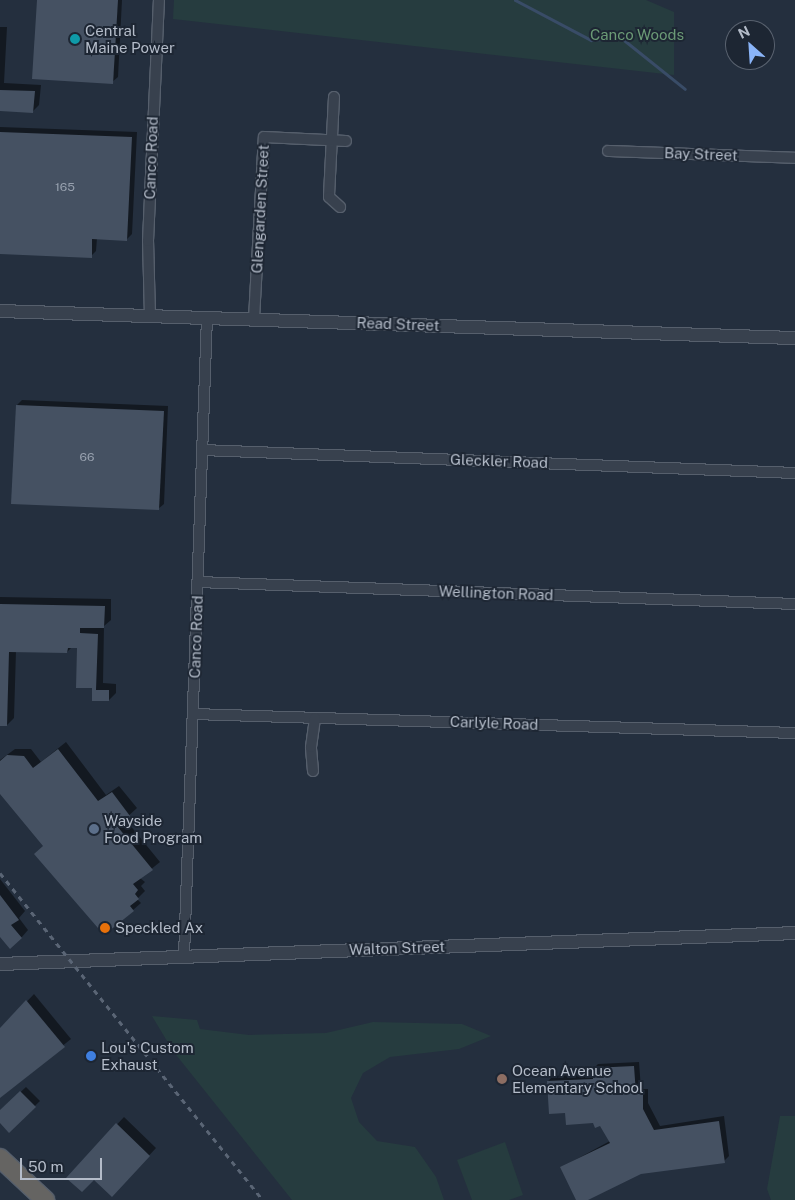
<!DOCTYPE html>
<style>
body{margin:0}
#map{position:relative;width:795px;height:1200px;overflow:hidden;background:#242f3e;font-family:"Public Sans",sans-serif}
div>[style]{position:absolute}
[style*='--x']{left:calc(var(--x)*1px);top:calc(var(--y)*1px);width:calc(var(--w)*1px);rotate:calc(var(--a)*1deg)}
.green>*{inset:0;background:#263c3f}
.shadow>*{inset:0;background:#0007}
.stream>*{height:3px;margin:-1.5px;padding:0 1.5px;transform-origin:1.5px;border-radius:1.5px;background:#394c67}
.building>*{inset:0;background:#455162}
.roads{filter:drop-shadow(1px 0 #565f6c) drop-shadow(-1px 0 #565f6c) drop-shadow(0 1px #565f6c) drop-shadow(0 -1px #565f6c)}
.minor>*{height:10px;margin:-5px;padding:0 5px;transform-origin:5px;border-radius:5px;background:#38414e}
.tertiary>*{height:12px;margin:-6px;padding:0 6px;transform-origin:6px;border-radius:6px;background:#38414e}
.trunk>*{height:18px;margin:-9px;padding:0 9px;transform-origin:9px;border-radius:9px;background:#656462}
.rail>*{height:3px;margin-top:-1.5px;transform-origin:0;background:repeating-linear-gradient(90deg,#5a6575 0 5px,transparent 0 10px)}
.dots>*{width:14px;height:14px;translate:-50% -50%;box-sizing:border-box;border:2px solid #1d2633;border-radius:50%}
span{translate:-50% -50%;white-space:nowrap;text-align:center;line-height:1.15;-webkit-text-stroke:4px #1d2633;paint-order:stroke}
.number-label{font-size:12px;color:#98a1af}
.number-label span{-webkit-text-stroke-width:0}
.poi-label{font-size:15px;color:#b4bcc9}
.left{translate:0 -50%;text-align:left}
.park-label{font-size:15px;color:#6b9a76}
.street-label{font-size:15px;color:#b4bcc9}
.north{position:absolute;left:725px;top:20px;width:50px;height:50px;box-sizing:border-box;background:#1d2633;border:1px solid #59626f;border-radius:50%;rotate:334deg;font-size:14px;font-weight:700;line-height:20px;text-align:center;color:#b4bcc9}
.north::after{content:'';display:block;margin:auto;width:18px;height:22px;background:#8ab4f8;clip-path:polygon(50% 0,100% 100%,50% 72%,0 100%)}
.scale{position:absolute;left:20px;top:1158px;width:82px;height:22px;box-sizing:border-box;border:2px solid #b4bcc9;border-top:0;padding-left:6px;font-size:15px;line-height:18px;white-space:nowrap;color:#b4bcc9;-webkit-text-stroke:4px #1d2633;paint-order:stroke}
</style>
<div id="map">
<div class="green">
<i style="clip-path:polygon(174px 0,646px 0,674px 12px,674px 75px,173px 19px)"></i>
<i style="clip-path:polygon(152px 1016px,197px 1020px,200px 1029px,249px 1035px,326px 1033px,373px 1022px,462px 1024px,491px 1036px,459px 1049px,390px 1057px,363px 1073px,351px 1098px,359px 1122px,377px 1141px,415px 1147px,436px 1177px,444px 1200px,292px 1200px,173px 1051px)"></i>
<i style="clip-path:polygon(780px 1116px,795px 1116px,795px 1200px,771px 1200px,767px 1189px)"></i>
<i style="clip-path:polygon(505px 1142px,523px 1195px,509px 1200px,472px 1200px,457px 1160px)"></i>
</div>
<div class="shadow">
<i style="clip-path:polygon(38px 0,122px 0,118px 77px,112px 82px)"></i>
<i style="clip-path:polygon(0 27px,7px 27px,4px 83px,41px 85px,39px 105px,32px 112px,0 110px)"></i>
<i style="clip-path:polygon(0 127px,137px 132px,132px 234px,127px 239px,97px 238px,96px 251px,91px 256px,0 253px)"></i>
<i style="clip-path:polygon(22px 400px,168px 406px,164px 504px,158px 509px,17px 405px)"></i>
<i style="clip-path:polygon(0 597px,111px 599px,111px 620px,104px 626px,103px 683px,116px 684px,116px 693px,109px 700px,93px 700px,93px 687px,78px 647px,72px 647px,67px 652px,16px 651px,14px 718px,7px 725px,0 725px)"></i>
<i style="clip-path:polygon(66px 742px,106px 795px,119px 786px,137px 808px,125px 819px,160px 862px,140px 878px,145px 882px,141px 886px,145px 891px,137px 899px,141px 903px,133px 910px,44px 846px,0 792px,0 760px,15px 749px,31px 749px,41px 762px)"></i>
<i style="clip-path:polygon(0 879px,25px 911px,19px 918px,28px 930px,21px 938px,0 935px)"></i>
<i style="clip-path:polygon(34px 994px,71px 1039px,0 1096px,0 1030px)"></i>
<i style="clip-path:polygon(639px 1062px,641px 1089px,648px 1089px,648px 1103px,660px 1126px,724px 1116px,729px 1156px,724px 1161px,641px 1173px,585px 1200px,578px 1200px,562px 1167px,610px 1141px,601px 1124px,566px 1112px,548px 1081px,553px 1076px,594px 1074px,593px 1069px,598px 1064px)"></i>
<i style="clip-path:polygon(26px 1087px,40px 1101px,9px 1131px,0 1121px,0 1111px)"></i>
<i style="clip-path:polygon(124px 1117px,156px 1148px,119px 1188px,94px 1178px,67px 1178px)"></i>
</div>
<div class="stream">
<i style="--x:515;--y:0;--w:86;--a:27.8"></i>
<i style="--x:591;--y:40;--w:29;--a:-6"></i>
<i style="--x:620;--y:37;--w:83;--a:38.7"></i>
</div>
<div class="building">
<i style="clip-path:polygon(37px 0,118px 0,113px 84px,32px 79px)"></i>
<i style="clip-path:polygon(0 90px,35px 91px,33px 113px,0 111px)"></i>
<i style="clip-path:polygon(0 132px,132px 137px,127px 241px,92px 239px,92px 258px,0 254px)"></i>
<i style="clip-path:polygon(16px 405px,164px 411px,159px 510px,11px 504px)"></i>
<i style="clip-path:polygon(0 604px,105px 606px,104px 628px,80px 628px,80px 633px,98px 634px,96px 690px,109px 690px,109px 701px,92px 701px,92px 688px,76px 688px,77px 648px,68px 648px,67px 653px,9px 652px,7px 726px,0 726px)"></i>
<i style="clip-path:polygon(58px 749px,98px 801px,112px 792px,130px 816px,117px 826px,153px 870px,133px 884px,138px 890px,135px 894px,139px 899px,130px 906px,134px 911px,104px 935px,34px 854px,43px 846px,0 794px,0 761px,7px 755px,24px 756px,33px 768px)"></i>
<i style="clip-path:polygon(0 895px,19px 920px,11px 925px,22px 938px,10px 949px,0 937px)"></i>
<i style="clip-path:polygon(26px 1000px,65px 1047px,0 1098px,0 1028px)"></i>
<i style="clip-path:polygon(634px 1066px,636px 1094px,643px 1094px,643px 1109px,654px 1130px,719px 1121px,725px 1163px,641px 1174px,588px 1200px,576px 1200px,560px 1167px,610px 1143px,600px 1126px,595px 1128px,593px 1123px,566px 1125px,565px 1113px,549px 1114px,547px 1081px,593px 1079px,592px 1068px)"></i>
<i style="clip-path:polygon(20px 1091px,36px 1107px,9px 1133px,0 1123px,0 1110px)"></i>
<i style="clip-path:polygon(116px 1123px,150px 1156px,112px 1197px,94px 1180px,82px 1192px,66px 1178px)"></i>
</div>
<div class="roads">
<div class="minor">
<i style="--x:334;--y:97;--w:100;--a:92.9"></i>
<i style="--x:329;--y:197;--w:15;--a:42"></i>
<i style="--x:608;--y:151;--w:187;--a:2.1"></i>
<i style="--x:150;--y:316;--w:75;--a:-91.5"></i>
<i style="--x:148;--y:241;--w:241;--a:-87.4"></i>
<i style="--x:254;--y:319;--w:182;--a:-86.9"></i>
<i style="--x:264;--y:137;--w:82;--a:2.8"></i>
<i style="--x:202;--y:450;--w:593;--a:2.22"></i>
<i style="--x:198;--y:582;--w:597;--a:2.11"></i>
<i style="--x:193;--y:714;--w:602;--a:1.81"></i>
<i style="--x:313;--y:771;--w:24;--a:-95"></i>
<i style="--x:311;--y:747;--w:29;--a:-82"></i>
<i style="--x:184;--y:956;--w:638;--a:-87.94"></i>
</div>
<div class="tertiary">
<i style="--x:0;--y:311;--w:795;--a:1.95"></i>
<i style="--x:0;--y:964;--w:796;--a:-2.23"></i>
</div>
<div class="trunk">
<i style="--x:0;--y:1158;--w:62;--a:43"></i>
</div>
</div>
<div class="rail">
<i style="--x:0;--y:873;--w:420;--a:51.2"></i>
</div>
<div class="dots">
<i style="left:75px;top:39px;background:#0f9aa8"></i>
<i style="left:94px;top:829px;background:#5c6f8a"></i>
<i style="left:105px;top:928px;background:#e8710a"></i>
<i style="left:91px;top:1056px;background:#3f7fe0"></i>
<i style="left:502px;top:1079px;background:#8d6e63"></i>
</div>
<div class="number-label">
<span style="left:65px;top:188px">165</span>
<span style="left:87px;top:458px">66</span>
</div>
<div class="poi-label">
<span class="left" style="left:85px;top:39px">Central<br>Maine Power</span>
<span class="left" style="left:104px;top:829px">Wayside<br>Food Program</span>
<span class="left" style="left:115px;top:928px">Speckled Ax</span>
<span class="left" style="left:101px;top:1056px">Lou's Custom<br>Exhaust</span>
<span class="left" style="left:512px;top:1079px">Ocean Avenue<br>Elementary School</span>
</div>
<div class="park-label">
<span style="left:637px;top:35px">Canco Woods</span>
</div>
<div class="street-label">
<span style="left:701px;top:154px;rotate:2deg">Bay Street</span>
<span style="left:151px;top:158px;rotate:-88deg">Canco Road</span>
<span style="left:260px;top:209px;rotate:-87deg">Glengarden Street</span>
<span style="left:398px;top:324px;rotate:2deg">Read Street</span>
<span style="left:499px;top:461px;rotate:2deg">Gleckler Road</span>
<span style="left:496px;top:593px;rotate:2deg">Wellington Road</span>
<span style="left:196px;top:637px;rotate:-88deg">Canco Road</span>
<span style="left:494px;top:723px;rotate:2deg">Carlyle Road</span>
<span style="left:397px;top:948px;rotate:-2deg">Walton Street</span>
</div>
<div class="north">N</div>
<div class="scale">50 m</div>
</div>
